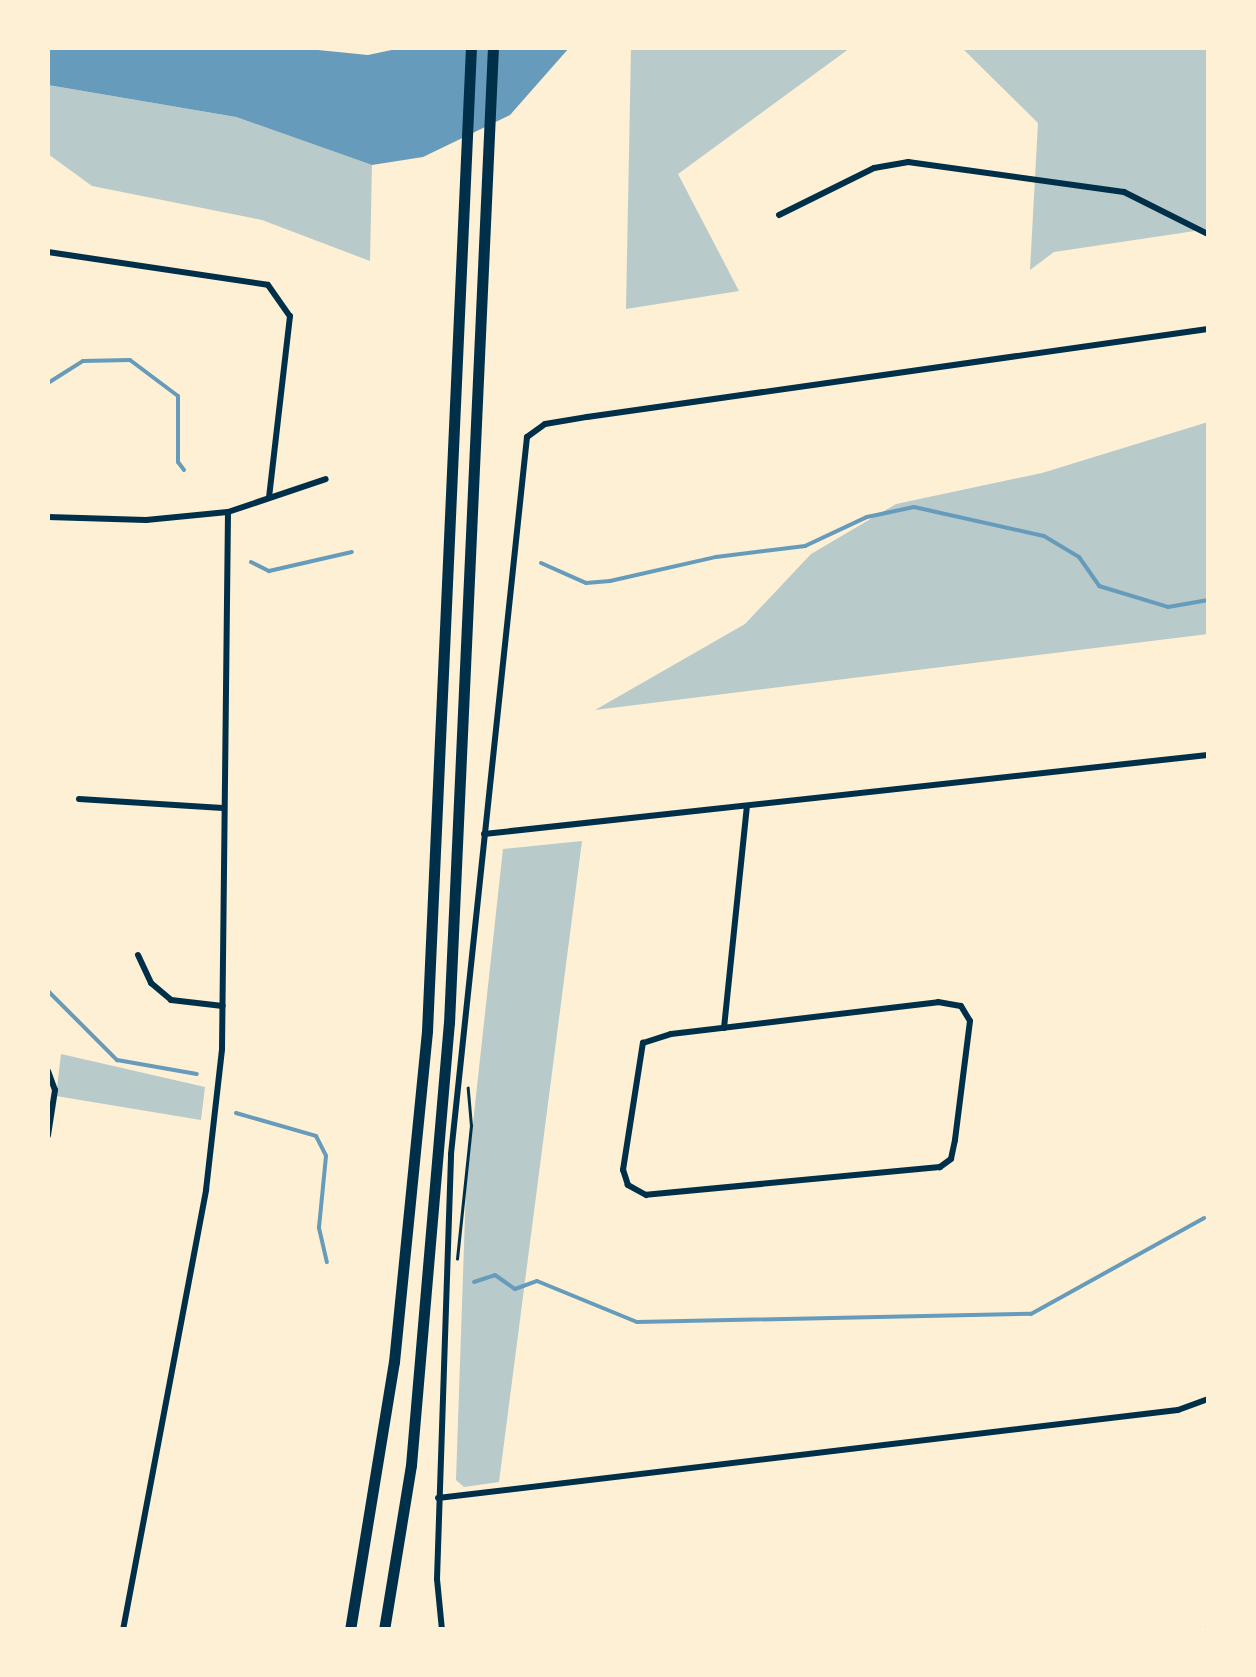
<!DOCTYPE html>
<style>
body{margin:0}
#map{position:relative;width:1256px;height:1677px;overflow:hidden;background:#fdf0d5;font-family:"Nunito Sans",sans-serif}
div>[style]{position:absolute}
[style*='--x']{left:calc(var(--x)*1px);top:calc(var(--y)*1px);width:calc(var(--w)*1px);rotate:calc(var(--a)*1deg)}
.green>*{inset:0;background:#b9caca}
.water>*{inset:0;background:#669bbc}
.stream>*{height:4px;margin:-2px;padding:0 2px;transform-origin:2px;border-radius:2px;background:#669bbc}
.path>*{height:2.5px;margin:-1.25px;padding:0 1.25px;transform-origin:1.25px;border-radius:1.25px;background:#003049}
.minor>*{height:6px;margin:-3px;padding:0 3px;transform-origin:3px;border-radius:3px;background:#003049}
.motorway>*{height:11px;margin:-5.5px;padding:0 5.5px;transform-origin:5.5px;border-radius:5.5px;background:#003049}
span{translate:-50% -50%;white-space:nowrap;text-align:center;line-height:1.15;-webkit-text-stroke:8px #fdf0d5;paint-order:stroke}
.frame{position:absolute;inset:0;border:50px solid #fdf0d5;pointer-events:none}
</style>
<div id="map">
<div class="green">
<i style="clip-path:polygon(631px 48px,850px 48px,678px 174px,739px 291px,626px 309px)"></i>
<i style="clip-path:polygon(962px 48px,1208px 48px,1208px 229px,1054px 252px,1030px 270px,1038px 123px)"></i>
<i style="clip-path:polygon(48px 85px,236px 117px,372px 165px,370px 261px,262px 220px,92px 186px,48px 154px)"></i>
<i style="clip-path:polygon(1208px 422px,1208px 634px,595px 710px,745px 624px,811px 554px,896px 504px,1042px 473px)"></i>
<i style="clip-path:polygon(582px 841px,499px 1482px,464px 1487px,456px 1480px,466px 1187px,503px 849px)"></i>
<i style="clip-path:polygon(61px 1054px,205px 1087px,201px 1120px,56px 1096px)"></i>
</div>
<div class="water">
<i style="clip-path:polygon(48px 48px,298px 48px,368px 55px,401px 48px,569px 48px,510px 115px,423px 157px,372px 165px,236px 117px,48px 85px)"></i>
</div>
<div class="stream">
<i style="--x:48;--y:383;--w:41;--a:-32.2"></i>
<i style="--x:83;--y:361;--w:47;--a:-1.2"></i>
<i style="--x:130;--y:360;--w:60;--a:36.9"></i>
<i style="--x:178;--y:396;--w:66;--a:90"></i>
<i style="--x:178;--y:462;--w:10;--a:53"></i>
<i style="--x:251;--y:562;--w:20;--a:27"></i>
<i style="--x:269;--y:571;--w:85;--a:-12.9"></i>
<i style="--x:541;--y:563;--w:49;--a:24"></i>
<i style="--x:586;--y:583;--w:24;--a:-5"></i>
<i style="--x:610;--y:581;--w:109;--a:-12.8"></i>
<i style="--x:716;--y:557;--w:90;--a:-7"></i>
<i style="--x:805;--y:546;--w:68;--a:-25.1"></i>
<i style="--x:867;--y:517;--w:48;--a:-12"></i>
<i style="--x:914;--y:507;--w:133;--a:12.6"></i>
<i style="--x:1044;--y:536;--w:41;--a:31"></i>
<i style="--x:1079;--y:557;--w:35;--a:55"></i>
<i style="--x:1099;--y:586;--w:72;--a:16.9"></i>
<i style="--x:1168;--y:607;--w:41;--a:-9.9"></i>
<i style="--x:48;--y:991;--w:98;--a:45"></i>
<i style="--x:117;--y:1060;--w:81;--a:9.9"></i>
<i style="--x:236;--y:1113;--w:83;--a:16"></i>
<i style="--x:316;--y:1136;--w:22;--a:63"></i>
<i style="--x:326;--y:1156;--w:72;--a:95.6"></i>
<i style="--x:319;--y:1228;--w:35;--a:77"></i>
<i style="--x:474;--y:1282;--w:22;--a:-18"></i>
<i style="--x:495;--y:1275;--w:24;--a:35"></i>
<i style="--x:515;--y:1289;--w:23;--a:-20"></i>
<i style="--x:537;--y:1281;--w:108;--a:22.3"></i>
<i style="--x:637;--y:1322;--w:394;--a:-1.2"></i>
<i style="--x:1031;--y:1314;--w:198;--a:-29"></i>
</div>
<div class="path">
<i style="--x:457;--y:1259;--w:134;--a:-84"></i>
<i style="--x:471;--y:1126;--w:38;--a:-95"></i>
</div>
<div class="minor">
<i style="--x:779;--y:215;--w:106;--a:-26.3"></i>
<i style="--x:874;--y:168;--w:35;--a:-10"></i>
<i style="--x:908;--y:162;--w:218;--a:7.9"></i>
<i style="--x:1124;--y:192;--w:94;--a:26.6"></i>
<i style="--x:48;--y:252;--w:222;--a:8.5"></i>
<i style="--x:268;--y:285;--w:38;--a:55"></i>
<i style="--x:290;--y:316;--w:182;--a:96.6"></i>
<i style="--x:48;--y:517;--w:98;--a:1.8"></i>
<i style="--x:146;--y:520;--w:82;--a:-5.6"></i>
<i style="--x:228;--y:512;--w:103;--a:-18.6"></i>
<i style="--x:79;--y:799;--w:144;--a:3.6"></i>
<i style="--x:484;--y:834;--w:728;--a:-6.23"></i>
<i style="--x:138;--y:955;--w:31;--a:65"></i>
<i style="--x:151;--y:983;--w:26;--a:40"></i>
<i style="--x:171;--y:1000;--w:52;--a:6.6"></i>
<i style="--x:938;--y:1002;--w:23;--a:10"></i>
<i style="--x:961;--y:1006;--w:17;--a:59"></i>
<i style="--x:970;--y:1021;--w:120;--a:97.2"></i>
<i style="--x:955;--y:1140;--w:19;--a:102"></i>
<i style="--x:951;--y:1159;--w:14;--a:144"></i>
<i style="--x:940;--y:1167;--w:295;--a:174.6"></i>
<i style="--x:646;--y:1195;--w:21;--a:-151"></i>
<i style="--x:628;--y:1185;--w:16;--a:-108"></i>
<i style="--x:623;--y:1170;--w:129;--a:-81.1"></i>
<i style="--x:643;--y:1043;--w:29;--a:-18"></i>
<i style="--x:671;--y:1034;--w:269;--a:-6.8"></i>
<i style="--x:724;--y:1028;--w:222;--a:-84.1"></i>
<i style="--x:48;--y:1071;--w:20;--a:70"></i>
<i style="--x:55;--y:1090;--w:46;--a:98.8"></i>
<i style="--x:438;--y:1498;--w:745;--a:-6.78"></i>
<i style="--x:1178;--y:1410;--w:32;--a:-20"></i>
<i style="--x:123;--y:1630;--w:448;--a:-79.3"></i>
<i style="--x:206;--y:1190;--w:142;--a:-83.5"></i>
<i style="--x:222;--y:1049;--w:537;--a:-89.36"></i>
<i style="--x:442;--y:1630;--w:51;--a:-95.6"></i>
<i style="--x:437;--y:1579;--w:425;--a:-88.1"></i>
<i style="--x:451;--y:1154;--w:721;--a:-83.95"></i>
<i style="--x:527;--y:437;--w:22;--a:-36"></i>
<i style="--x:545;--y:424;--w:43;--a:-9.5"></i>
<i style="--x:587;--y:417;--w:627;--a:-8.07"></i>
<i style="--x:1206;--y:1630;--w:2;--a:-27"></i>
</div>
<div class="motorway">
<i style="--x:350;--y:1630;--w:272;--a:-80.7"></i>
<i style="--x:394;--y:1362;--w:333;--a:-84.3"></i>
<i style="--x:427;--y:1031;--w:984;--a:-87.44"></i>
<i style="--x:384;--y:1630;--w:167;--a:-80.7"></i>
<i style="--x:411;--y:1465;--w:444;--a:-85.1"></i>
<i style="--x:449;--y:1023;--w:976;--a:-87.42"></i>
</div>
<div class="frame"></div>
</div>
